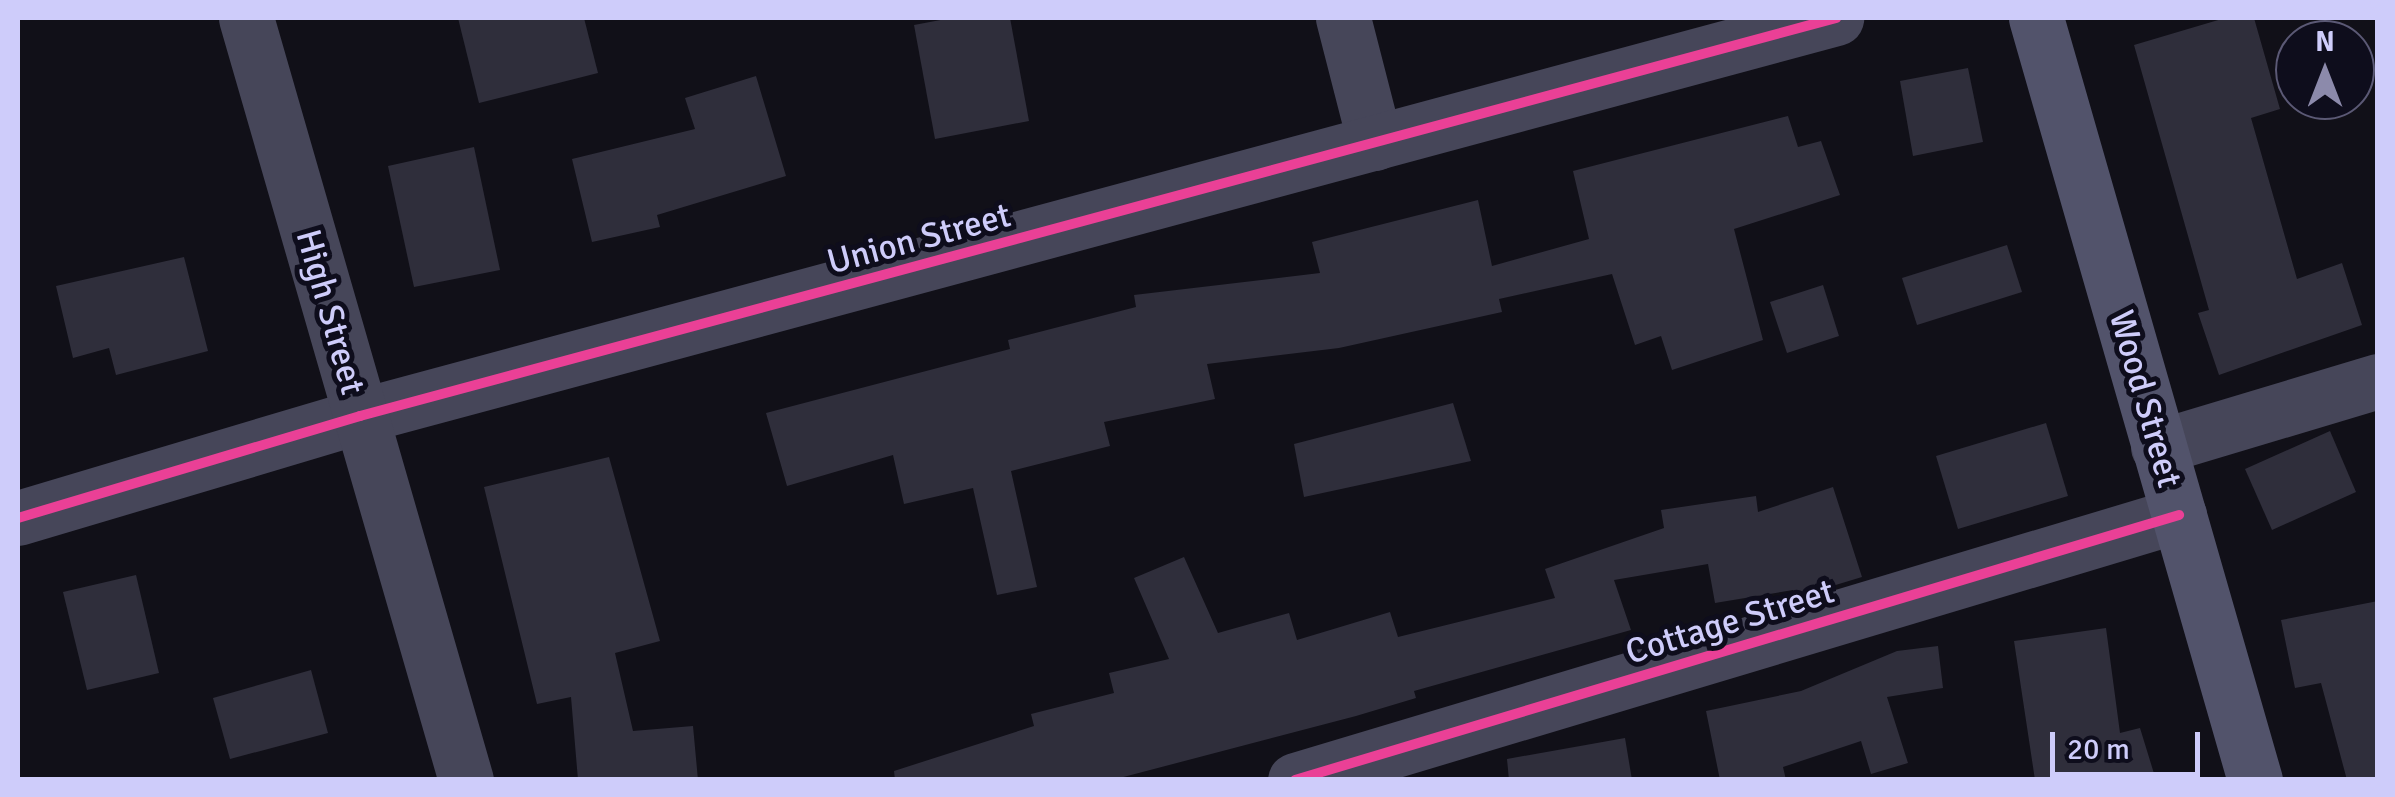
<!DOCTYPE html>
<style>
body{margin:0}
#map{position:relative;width:2395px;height:797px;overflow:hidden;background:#111018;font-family:Signika,sans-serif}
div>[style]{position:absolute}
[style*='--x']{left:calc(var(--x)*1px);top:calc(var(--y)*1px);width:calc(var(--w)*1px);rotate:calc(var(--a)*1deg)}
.building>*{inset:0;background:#2f2e3b}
.minor>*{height:55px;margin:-27.5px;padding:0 27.5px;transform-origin:27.5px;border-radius:27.5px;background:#464659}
.tertiary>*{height:55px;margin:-27.5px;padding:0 27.5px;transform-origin:27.5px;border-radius:27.5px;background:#464659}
.secondary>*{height:55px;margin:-27.5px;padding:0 27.5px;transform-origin:27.5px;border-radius:27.5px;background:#52536b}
.cycleway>*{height:10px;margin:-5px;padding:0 5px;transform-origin:5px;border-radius:5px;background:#ea4096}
span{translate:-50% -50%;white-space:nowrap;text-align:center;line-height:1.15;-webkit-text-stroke:10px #0e0d1c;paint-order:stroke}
.street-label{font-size:35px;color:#ceccfa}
.frame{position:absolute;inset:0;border:20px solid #ceccfa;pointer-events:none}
.north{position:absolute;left:2275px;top:20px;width:100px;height:100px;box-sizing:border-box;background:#0e0d1c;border:2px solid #5b5975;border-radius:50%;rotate:0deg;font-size:28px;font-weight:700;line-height:40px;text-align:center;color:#ceccfa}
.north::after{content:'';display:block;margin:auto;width:35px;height:45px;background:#8c8aab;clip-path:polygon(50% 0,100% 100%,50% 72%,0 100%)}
.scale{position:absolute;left:2050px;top:732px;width:150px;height:45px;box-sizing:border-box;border:5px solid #ceccfa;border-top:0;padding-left:12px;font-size:30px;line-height:35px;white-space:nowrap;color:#ceccfa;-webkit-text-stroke:8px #0e0d1c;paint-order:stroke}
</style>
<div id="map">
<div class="building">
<i style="clip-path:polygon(458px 18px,584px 18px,598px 73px,479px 103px)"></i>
<i style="clip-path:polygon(951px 18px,1010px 18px,1029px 121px,935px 139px,914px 25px)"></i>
<i style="clip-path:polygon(2225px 18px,2254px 18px,2280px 109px,2251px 118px,2297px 279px,2342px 263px,2362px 325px,2219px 375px,2198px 313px,2209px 310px,2134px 45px)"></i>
<i style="clip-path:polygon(1968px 68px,1983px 142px,1913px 156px,1900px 81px)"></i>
<i style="clip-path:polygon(756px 76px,786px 176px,657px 215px,660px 227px,592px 242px,572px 159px,695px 129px,685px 98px)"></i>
<i style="clip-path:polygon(1788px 116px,1798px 147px,1821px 141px,1840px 195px,1734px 229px,1763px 340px,1672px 370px,1661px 336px,1635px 345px,1612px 274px,1499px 299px,1502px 312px,1339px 348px,1207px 364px,1215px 399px,1104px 422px,1110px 446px,1011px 471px,1037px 587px,997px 595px,973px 488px,904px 504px,893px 455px,787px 486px,766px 413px,1010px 349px,1008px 340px,1136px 307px,1134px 295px,1320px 273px,1312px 242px,1478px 200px,1492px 266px,1589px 239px,1573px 171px)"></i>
<i style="clip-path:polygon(474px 147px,500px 270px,414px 287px,388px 166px)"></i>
<i style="clip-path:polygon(2007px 245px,2022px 292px,1917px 325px,1902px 278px)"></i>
<i style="clip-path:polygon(184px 257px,208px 351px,116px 375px,109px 348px,73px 358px,56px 286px)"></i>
<i style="clip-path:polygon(1823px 285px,1839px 336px,1787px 353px,1770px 302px)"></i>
<i style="clip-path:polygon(1453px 403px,1471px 461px,1304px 497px,1294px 444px)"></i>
<i style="clip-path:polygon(2046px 423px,2068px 496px,1958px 529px,1936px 456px)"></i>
<i style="clip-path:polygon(2330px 431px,2356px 492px,2272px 530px,2245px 469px)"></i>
<i style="clip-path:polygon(609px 457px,660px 641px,615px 653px,633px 731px,693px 726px,698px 780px,578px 780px,571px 697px,537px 704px,484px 487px)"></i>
<i style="clip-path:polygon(1833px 487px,1862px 577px,1796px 597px,1793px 590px,1715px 603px,1708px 564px,1614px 580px,1631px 630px,1414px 691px,1416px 698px,1356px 716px,1112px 780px,895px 780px,894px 771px,1034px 726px,1031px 714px,1114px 693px,1109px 673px,1169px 659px,1134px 578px,1184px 557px,1218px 633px,1289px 613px,1297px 640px,1390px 612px,1398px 637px,1555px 598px,1545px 569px,1664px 528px,1661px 510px,1756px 496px,1758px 512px)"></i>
<i style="clip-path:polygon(136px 575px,159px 673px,87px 690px,63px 592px)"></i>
<i style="clip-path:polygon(2378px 601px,2378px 780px,2347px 780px,2321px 683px,2295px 688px,2281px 620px)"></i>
<i style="clip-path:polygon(2106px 628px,2120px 733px,2140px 728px,2156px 780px,2035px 780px,2014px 641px)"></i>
<i style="clip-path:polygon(1938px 646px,1943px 688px,1887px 697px,1908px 763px,1871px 774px,1861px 741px,1783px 767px,1786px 780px,1720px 780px,1706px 711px,1801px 691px,1897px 651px)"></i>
<i style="clip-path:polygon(311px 670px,328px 733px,230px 759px,213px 698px)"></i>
<i style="clip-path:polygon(1625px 738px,1632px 780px,1509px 780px,1507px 759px)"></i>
</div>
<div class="minor">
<i style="--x:1343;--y:18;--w:129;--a:75.6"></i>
<i style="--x:2158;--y:447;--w:230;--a:-16.7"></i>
<i style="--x:18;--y:518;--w:357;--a:-16.6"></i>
<i style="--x:360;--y:416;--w:1529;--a:-15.09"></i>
<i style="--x:1295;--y:780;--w:923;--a:-16.69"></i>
</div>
<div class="tertiary">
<i style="--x:246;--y:18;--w:793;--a:73.9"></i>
</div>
<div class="secondary">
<i style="--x:2036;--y:18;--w:793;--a:73.97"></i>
</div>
<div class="cycleway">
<i style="--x:18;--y:518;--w:357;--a:-16.6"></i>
<i style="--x:360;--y:416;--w:1529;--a:-15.09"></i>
<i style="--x:1295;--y:780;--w:923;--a:-16.69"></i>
</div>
<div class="street-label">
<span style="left:919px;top:239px;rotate:-15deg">Union Street</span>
<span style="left:330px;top:312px;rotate:74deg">High Street</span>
<span style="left:2145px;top:399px;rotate:74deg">Wood Street</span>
<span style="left:1730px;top:622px;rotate:-17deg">Cottage Street</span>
</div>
<div class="frame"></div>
<div class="north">N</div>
<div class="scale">20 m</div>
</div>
